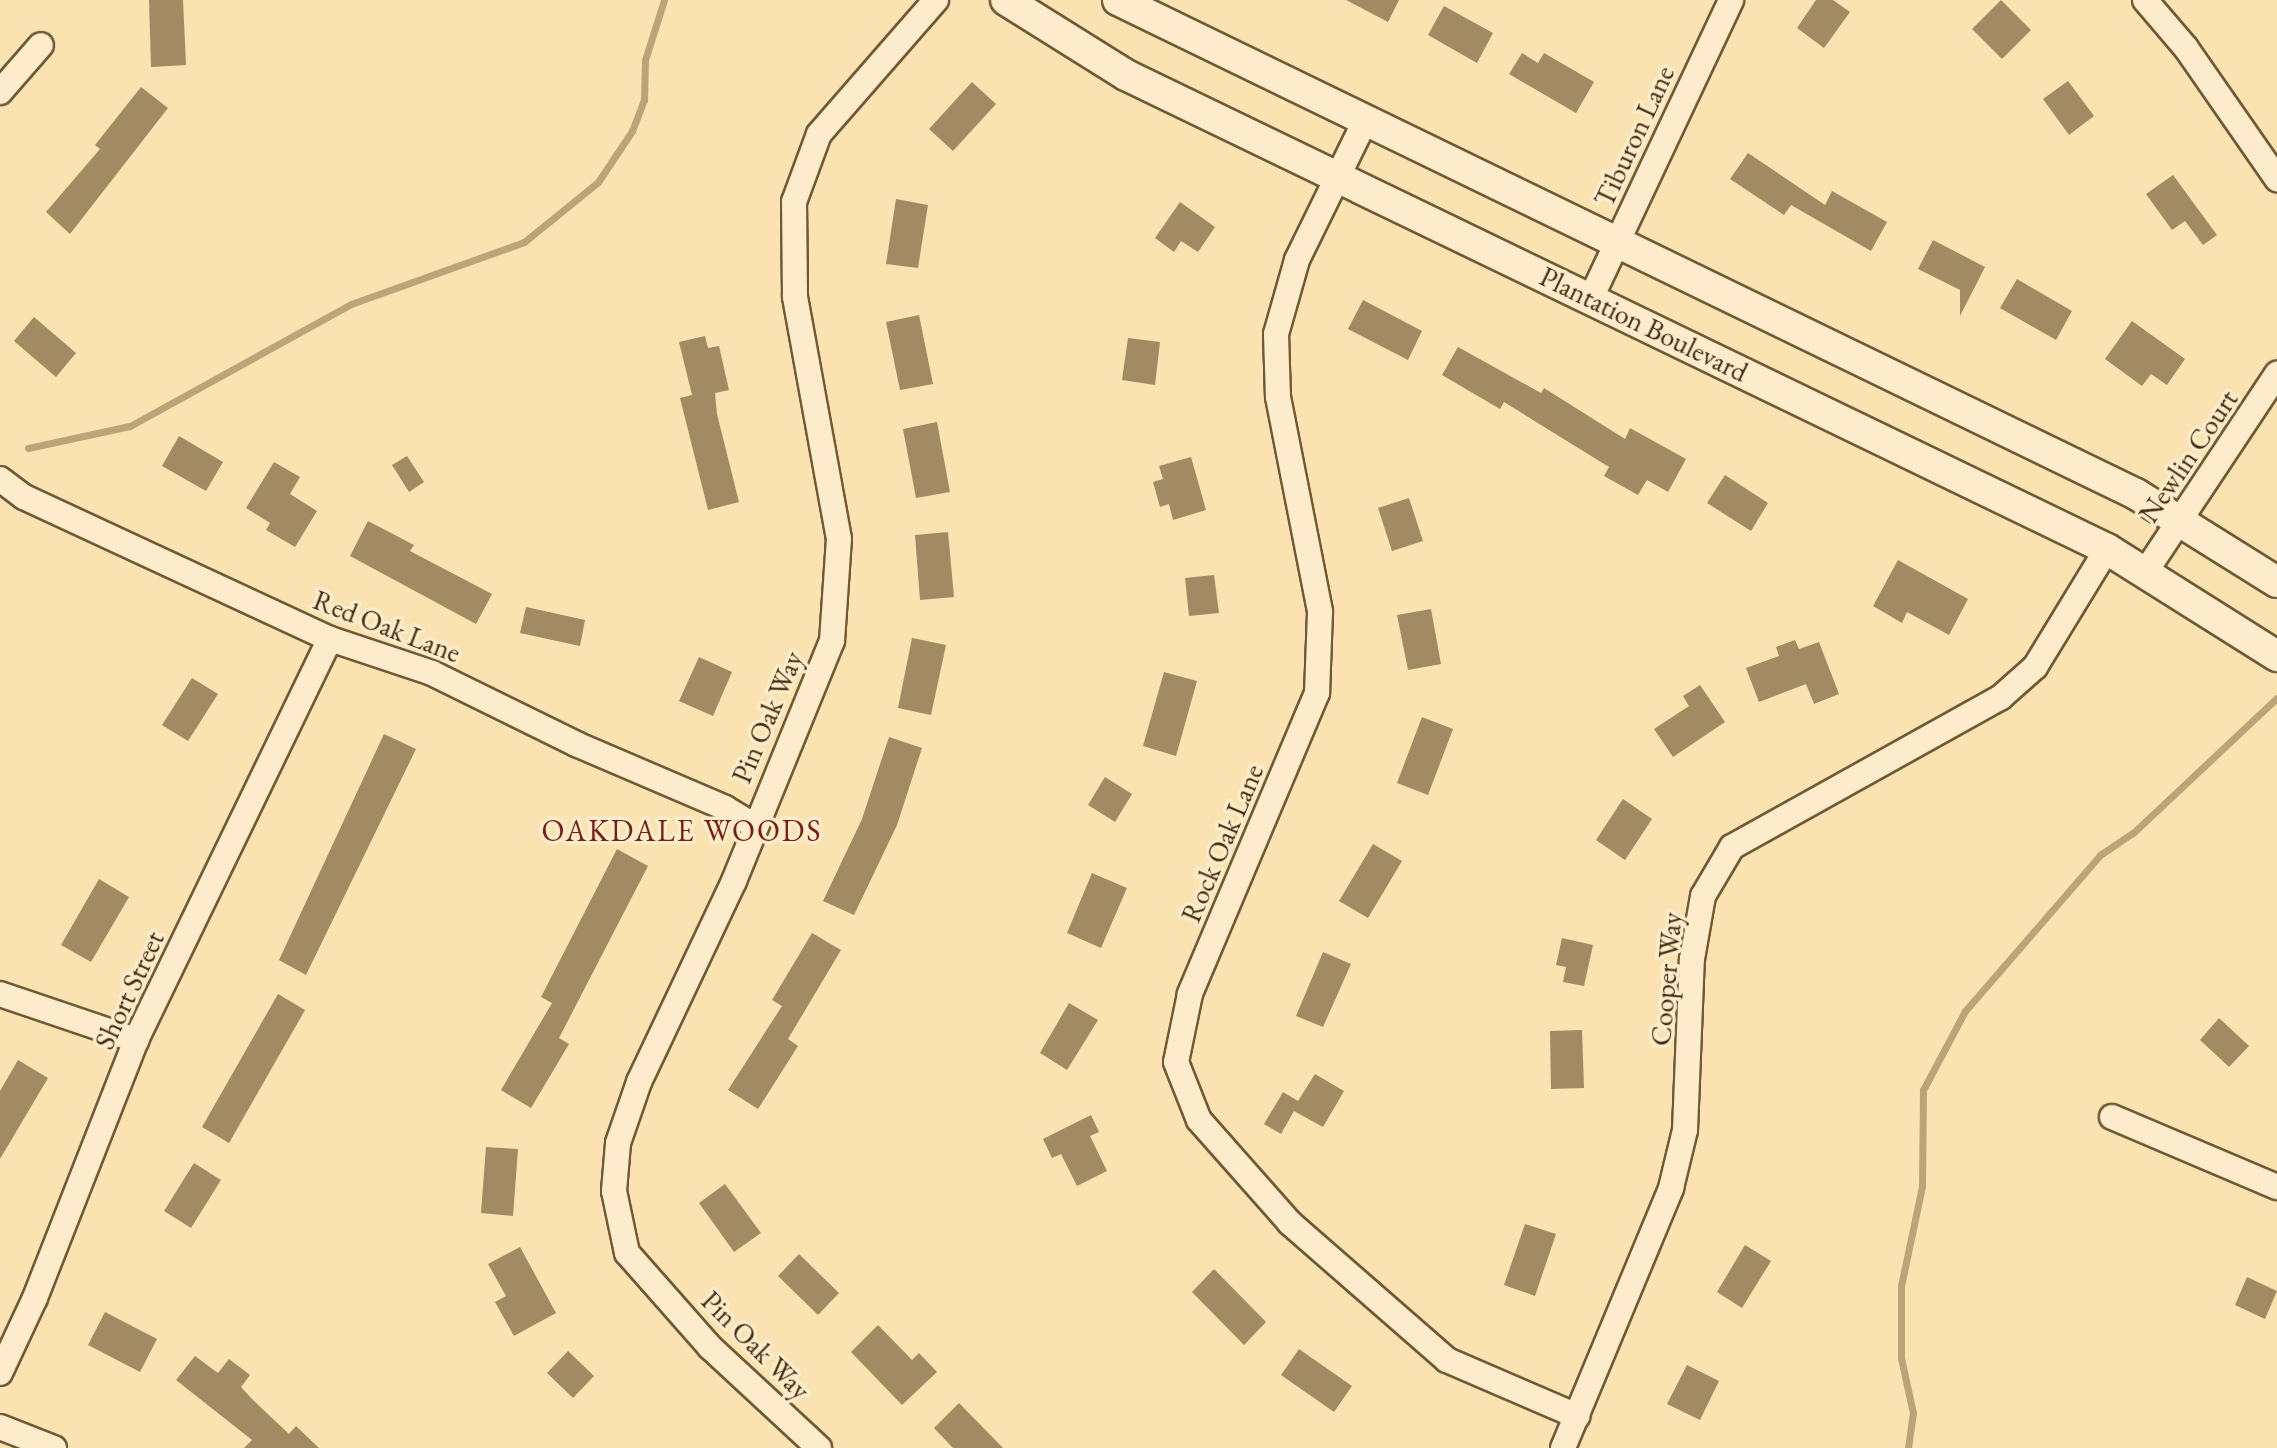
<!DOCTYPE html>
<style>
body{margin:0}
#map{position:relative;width:2277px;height:1448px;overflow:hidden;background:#fae2b1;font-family:"EB Garamond",serif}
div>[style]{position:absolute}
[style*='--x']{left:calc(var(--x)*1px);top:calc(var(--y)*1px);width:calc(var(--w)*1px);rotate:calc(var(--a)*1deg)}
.stream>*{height:7px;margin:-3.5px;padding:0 3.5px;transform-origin:3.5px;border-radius:3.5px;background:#bca479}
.building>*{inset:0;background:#a28a62}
.roads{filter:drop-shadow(2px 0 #715935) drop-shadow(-2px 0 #715935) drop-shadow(0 2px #715935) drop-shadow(0 -2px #715935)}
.minor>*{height:24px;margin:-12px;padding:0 12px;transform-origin:12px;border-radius:12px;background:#fceccc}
.tertiary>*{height:30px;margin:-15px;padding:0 15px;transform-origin:15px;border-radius:15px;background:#fceccc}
span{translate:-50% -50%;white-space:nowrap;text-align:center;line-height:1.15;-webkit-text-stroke:7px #fceccc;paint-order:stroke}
.street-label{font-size:28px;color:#432b0c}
.neighbourhood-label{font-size:30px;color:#7a1f14;letter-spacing:2px}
</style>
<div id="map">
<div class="stream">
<i style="--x:28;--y:448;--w:104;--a:-12.2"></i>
<i style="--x:130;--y:426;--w:252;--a:-28.9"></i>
<i style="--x:351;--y:304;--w:184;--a:-19.7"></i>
<i style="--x:524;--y:242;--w:95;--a:-39"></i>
<i style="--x:598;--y:182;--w:61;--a:-56.3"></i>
<i style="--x:632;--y:131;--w:33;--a:-69"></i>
<i style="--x:644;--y:100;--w:40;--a:-88.6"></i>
<i style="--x:645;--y:60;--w:63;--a:-72.4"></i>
<i style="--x:1908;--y:1448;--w:35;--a:-82"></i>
<i style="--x:1913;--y:1413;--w:56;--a:-102.3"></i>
<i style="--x:1901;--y:1358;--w:72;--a:-90"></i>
<i style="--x:1901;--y:1286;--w:102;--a:-78.1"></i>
<i style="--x:1922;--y:1186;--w:96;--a:-89.4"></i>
<i style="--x:1923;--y:1090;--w:89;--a:-62"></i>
<i style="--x:1965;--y:1011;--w:206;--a:-49.1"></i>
<i style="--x:2100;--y:855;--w:40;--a:-34"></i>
<i style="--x:2133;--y:833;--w:197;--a:-43.2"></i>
</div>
<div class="building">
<i style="clip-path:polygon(149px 0,183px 0,186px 65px,151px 67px)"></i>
<i style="clip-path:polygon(1346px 0,1399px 0,1388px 22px)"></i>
<i style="clip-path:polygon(1816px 0,1833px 0,1850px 12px,1824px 48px,1797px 28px)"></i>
<i style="clip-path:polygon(2001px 0,2031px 30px,2002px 59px,1972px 29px)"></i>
<i style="clip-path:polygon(1444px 6px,1493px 33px,1477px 63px,1428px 35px)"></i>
<i style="clip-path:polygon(1522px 53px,1538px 63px,1544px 53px,1594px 82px,1576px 113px,1509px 74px)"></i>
<i style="clip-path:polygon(2068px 81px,2094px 116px,2069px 135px,2043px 99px)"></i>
<i style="clip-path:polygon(972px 82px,996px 104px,953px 151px,929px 129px)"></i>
<i style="clip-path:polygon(141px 87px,168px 108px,70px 234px,46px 212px,100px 149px,95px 145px)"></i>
<i style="clip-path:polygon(1748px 153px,1825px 205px,1832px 191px,1887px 222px,1871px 251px,1791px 205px,1784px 215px,1730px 179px)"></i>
<i style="clip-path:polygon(2173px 175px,2217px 235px,2203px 245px,2185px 221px,2172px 230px,2146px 194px)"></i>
<i style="clip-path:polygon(896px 199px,928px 205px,918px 268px,886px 264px)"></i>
<i style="clip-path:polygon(1180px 202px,1215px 227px,1198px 252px,1181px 241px,1174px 252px,1155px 238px)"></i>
<i style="clip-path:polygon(1933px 240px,1985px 267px,1960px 316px,1960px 290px,1918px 269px)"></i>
<i style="clip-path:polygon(2017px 279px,2072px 311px,2056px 340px,2000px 308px)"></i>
<i style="clip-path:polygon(1363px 300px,1422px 331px,1408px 360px,1348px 329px)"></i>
<i style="clip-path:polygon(919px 315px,933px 384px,900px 390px,886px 322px)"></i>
<i style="clip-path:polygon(34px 317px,76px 353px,56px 377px,14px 341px)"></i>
<i style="clip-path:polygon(2132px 321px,2185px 359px,2167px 385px,2151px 374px,2142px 386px,2105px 359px)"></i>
<i style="clip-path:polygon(705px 336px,708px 348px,719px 346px,729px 390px,715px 393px,717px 414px,739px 502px,708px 510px,680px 398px,692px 395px,679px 342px)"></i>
<i style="clip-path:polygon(1128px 338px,1160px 342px,1155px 385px,1122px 380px)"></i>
<i style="clip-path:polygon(1458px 347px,1541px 393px,1544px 388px,1625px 439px,1630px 428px,1686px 459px,1668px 492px,1647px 480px,1638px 495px,1604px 476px,1609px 467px,1504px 402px,1500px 409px,1442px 375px)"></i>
<i style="clip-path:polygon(937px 422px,950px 492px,916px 498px,903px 429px)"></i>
<i style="clip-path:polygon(179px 436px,223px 462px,206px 491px,162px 466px)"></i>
<i style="clip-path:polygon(407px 456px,424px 482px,409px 492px,392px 465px)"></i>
<i style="clip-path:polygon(1191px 457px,1206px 510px,1173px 520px,1169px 504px,1160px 507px,1153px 482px,1163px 479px,1159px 466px)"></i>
<i style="clip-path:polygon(274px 462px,300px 477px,290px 494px,317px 511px,295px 547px,266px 530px,270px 523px,246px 508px)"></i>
<i style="clip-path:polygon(1725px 475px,1768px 503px,1751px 531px,1707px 503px)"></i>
<i style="clip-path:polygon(1409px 498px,1423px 541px,1392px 551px,1378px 508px)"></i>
<i style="clip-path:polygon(368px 521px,414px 545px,410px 551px,492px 594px,476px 624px,350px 556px)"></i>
<i style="clip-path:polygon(948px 532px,954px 597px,920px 600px,915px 535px)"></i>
<i style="clip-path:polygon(1898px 560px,1968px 599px,1949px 635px,1907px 612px,1902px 623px,1873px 606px)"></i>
<i style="clip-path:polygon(1214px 575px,1219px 613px,1189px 616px,1185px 578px)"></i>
<i style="clip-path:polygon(526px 607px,585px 620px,580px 646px,520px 633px)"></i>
<i style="clip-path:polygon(1431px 609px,1441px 664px,1408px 670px,1397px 615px)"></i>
<i style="clip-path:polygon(912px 638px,946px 645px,931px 715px,898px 708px)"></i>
<i style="clip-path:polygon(1795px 640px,1799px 649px,1819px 642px,1839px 694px,1814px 704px,1806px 684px,1759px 702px,1746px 668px,1779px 656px,1776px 647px)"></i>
<i style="clip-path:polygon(699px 657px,732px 672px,713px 716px,679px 701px)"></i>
<i style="clip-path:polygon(1164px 672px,1197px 681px,1176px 756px,1143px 746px)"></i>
<i style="clip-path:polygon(192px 678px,218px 694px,188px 741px,162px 725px)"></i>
<i style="clip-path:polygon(1700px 685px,1725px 722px,1673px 757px,1654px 729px,1689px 706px,1683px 696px)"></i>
<i style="clip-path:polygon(1422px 717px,1453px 729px,1428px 795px,1397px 783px)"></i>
<i style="clip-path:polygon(384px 734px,416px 749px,306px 975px,279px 960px)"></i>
<i style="clip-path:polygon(889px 737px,922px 748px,897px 825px,854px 915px,823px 901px,862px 819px)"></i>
<i style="clip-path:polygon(1105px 777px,1132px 794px,1115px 822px,1088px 805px)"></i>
<i style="clip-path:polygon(1623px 799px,1652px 819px,1625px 860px,1596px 840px)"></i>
<i style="clip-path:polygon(1373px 844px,1402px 861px,1368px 918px,1339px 901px)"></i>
<i style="clip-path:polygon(617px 849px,648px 866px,559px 1038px,569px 1044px,531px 1108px,501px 1090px,552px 1003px,541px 997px)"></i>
<i style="clip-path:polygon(1092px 873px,1127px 888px,1101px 948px,1067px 933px)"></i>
<i style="clip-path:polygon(99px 879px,129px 897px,91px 962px,61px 945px)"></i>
<i style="clip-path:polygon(812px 933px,841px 950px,788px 1039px,798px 1046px,758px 1109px,728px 1090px,782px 1006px,772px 1000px)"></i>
<i style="clip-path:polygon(1562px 938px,1593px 945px,1584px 986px,1563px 982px,1566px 967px,1556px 965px)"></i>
<i style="clip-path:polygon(1323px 952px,1351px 964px,1323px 1027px,1296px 1016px)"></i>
<i style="clip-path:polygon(278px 994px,305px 1010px,229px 1143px,202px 1127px)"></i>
<i style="clip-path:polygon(1069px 1003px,1098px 1020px,1067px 1070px,1040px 1053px)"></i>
<i style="clip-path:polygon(2219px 1018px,2249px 1046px,2229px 1067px,2200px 1040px)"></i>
<i style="clip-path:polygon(1582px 1030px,1584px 1088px,1551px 1089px,1550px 1031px)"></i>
<i style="clip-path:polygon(18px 1060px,48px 1078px,0 1159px,0 1091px)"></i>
<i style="clip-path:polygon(1315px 1074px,1344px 1091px,1323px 1127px,1294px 1111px,1281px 1134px,1264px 1124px,1283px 1092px,1298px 1101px)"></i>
<i style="clip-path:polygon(1091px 1115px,1099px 1132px,1090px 1136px,1107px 1171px,1077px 1186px,1061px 1154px,1052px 1158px,1043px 1139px)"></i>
<i style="clip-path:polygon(486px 1147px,518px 1149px,513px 1216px,481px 1213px)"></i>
<i style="clip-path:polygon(194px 1163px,221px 1180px,191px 1228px,164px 1211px)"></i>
<i style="clip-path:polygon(725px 1184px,761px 1233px,734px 1252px,699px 1203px)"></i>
<i style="clip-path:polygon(1525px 1224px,1556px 1234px,1535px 1296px,1504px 1285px)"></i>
<i style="clip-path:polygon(1745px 1245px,1771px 1261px,1742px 1308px,1717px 1292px)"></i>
<i style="clip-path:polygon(520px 1247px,556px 1313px,514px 1336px,495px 1302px,506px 1296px,488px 1264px)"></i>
<i style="clip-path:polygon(799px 1254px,839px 1293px,818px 1315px,778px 1276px)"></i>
<i style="clip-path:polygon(1214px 1269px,1266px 1322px,1244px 1345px,1192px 1292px)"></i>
<i style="clip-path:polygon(2247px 1277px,2277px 1291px,2265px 1319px,2235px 1305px)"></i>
<i style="clip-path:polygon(105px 1312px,157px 1339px,140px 1372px,88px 1345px)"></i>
<i style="clip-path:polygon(878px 1325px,912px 1360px,919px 1353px,937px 1372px,902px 1405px,851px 1352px)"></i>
<i style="clip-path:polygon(1299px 1349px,1352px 1386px,1334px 1412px,1281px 1375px)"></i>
<i style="clip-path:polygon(568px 1351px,594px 1376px,573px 1398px,547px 1373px)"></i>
<i style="clip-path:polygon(195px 1356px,218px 1373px,229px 1359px,250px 1375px,241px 1387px,253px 1400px,289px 1434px,296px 1426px,319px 1448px,244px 1448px,252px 1440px,176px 1380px)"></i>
<i style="clip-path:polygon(1687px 1365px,1719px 1381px,1700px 1420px,1667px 1404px)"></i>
<i style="clip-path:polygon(959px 1403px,1003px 1448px,953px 1448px,934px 1428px)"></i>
</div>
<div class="roads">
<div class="minor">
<i style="--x:2145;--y:0;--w:63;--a:49.5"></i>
<i style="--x:2186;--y:48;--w:160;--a:55.2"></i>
<i style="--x:0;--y:92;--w:62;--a:-48.9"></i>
<i style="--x:1365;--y:121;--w:155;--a:116.1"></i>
<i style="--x:1297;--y:260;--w:77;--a:105.8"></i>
<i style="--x:1276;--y:334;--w:63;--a:88.2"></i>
<i style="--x:1278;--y:397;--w:219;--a:78.9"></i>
<i style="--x:1320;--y:612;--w:81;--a:92.1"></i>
<i style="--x:1317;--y:693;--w:327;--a:112.9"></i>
<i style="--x:1190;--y:994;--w:69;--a:101.6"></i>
<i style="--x:1176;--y:1062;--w:62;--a:68.4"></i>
<i style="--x:1199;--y:1120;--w:137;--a:48.5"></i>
<i style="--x:1290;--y:1223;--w:208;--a:41.1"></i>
<i style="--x:1447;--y:1360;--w:142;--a:23.3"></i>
<i style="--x:1591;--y:298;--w:329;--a:-64.8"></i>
<i style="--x:0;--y:479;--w:30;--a:37"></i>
<i style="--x:24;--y:497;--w:337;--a:24.9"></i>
<i style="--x:330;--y:639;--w:108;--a:18.4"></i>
<i style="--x:432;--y:673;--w:161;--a:26.2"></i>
<i style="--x:576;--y:744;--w:162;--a:23.2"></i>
<i style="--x:725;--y:808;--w:33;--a:31"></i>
<i style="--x:2146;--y:571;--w:237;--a:-56.4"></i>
<i style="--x:0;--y:994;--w:144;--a:18.7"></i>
<i style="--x:2112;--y:1117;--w:179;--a:23"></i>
<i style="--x:0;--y:1373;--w:83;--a:-65"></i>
<i style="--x:35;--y:1298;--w:277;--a:-68.6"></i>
<i style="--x:136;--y:1040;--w:445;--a:-64.2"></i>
<i style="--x:0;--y:1427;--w:58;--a:21.3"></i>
<i style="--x:819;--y:1448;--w:149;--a:-137.2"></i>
<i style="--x:710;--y:1347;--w:125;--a:-131.4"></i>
<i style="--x:627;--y:1253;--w:63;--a:-101.8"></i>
<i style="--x:614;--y:1191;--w:48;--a:-85.2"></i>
<i style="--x:618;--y:1143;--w:65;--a:-71"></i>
<i style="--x:639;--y:1082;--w:222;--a:-64.7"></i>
<i style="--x:734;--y:881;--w:259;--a:-67.8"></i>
<i style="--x:832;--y:641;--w:102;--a:-86.1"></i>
<i style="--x:839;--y:539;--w:247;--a:-100.3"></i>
<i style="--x:795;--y:296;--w:94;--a:-90.6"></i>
<i style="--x:794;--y:202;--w:72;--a:-69.8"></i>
<i style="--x:819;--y:134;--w:178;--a:-48.9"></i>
<i style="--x:1563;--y:1448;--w:282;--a:-67.4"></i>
<i style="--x:1671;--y:1188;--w:60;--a:-76.4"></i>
<i style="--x:1685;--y:1130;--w:171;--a:-87.7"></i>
<i style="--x:1692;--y:959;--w:64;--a:-80.1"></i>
<i style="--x:1703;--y:896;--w:57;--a:-59.4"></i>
<i style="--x:1732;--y:847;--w:307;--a:-29.1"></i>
<i style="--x:2000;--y:698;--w:47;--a:-41.5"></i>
<i style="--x:2035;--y:667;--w:138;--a:-58.6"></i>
</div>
<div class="tertiary">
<i style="--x:1006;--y:0;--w:142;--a:32"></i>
<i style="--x:1126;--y:75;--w:1090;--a:25.79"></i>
<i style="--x:2107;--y:549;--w:201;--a:32.2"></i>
<i style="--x:1118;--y:0;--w:1132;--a:25.89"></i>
<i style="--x:2136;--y:494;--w:166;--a:32"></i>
</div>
</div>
<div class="street-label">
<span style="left:1634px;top:136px;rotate:-65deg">Tiburon Lane</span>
<span style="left:1644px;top:324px;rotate:26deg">Plantation Boulevard</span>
<span style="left:2188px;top:456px;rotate:-56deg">Newlin Court</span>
<span style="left:387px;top:626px;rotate:21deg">Red Oak Lane</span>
<span style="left:767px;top:717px;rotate:-67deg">Pin Oak Way</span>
<span style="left:1222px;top:843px;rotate:-67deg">Rock Oak Lane</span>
<span style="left:1666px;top:979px;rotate:-85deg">Cooper Way</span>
<span style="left:129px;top:990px;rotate:-65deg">Short Street</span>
<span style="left:756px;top:1345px;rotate:45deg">Pin Oak Way</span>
</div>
<div class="neighbourhood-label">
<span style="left:682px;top:831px">OAKDALE WOODS</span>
</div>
</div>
